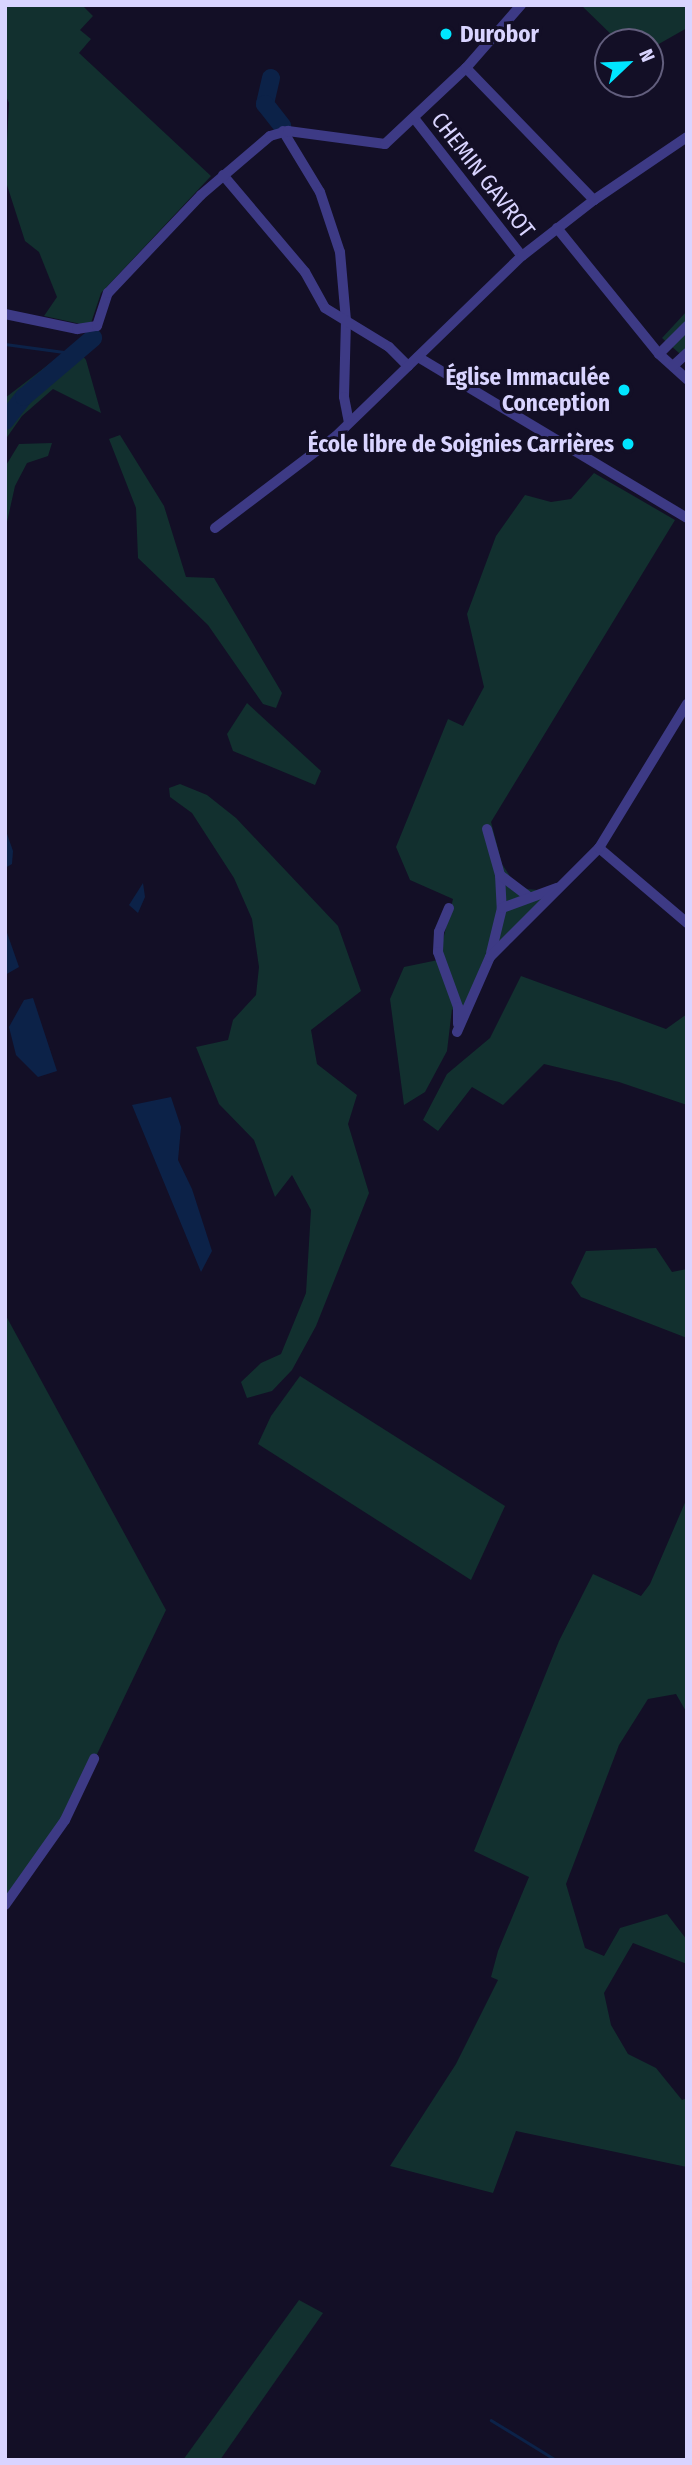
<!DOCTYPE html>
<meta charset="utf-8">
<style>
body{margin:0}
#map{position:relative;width:692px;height:2465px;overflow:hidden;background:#130f26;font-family:"Fira Sans Condensed",sans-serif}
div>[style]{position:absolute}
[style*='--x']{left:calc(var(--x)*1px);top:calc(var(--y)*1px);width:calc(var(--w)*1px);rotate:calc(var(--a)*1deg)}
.green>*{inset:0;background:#12302f}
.water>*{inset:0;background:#0c2248}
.stream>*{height:2.5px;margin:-1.25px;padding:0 1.25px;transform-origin:1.25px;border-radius:1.25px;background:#0c2248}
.river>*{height:18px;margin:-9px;padding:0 9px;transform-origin:9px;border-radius:9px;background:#0c2248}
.minor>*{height:10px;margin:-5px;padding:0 5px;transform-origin:5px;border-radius:5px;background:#3d3a85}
.dots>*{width:19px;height:19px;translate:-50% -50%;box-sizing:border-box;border:4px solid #130f26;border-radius:50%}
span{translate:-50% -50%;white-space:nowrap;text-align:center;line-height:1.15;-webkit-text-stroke:6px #130f26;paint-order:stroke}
.poi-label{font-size:23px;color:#d9d4ff;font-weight:700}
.left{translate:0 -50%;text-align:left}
.right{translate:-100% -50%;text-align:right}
.street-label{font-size:23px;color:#d9d4ff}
.frame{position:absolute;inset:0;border:7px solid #d9d4ff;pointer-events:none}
.north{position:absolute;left:594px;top:28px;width:70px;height:70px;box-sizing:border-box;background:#130f26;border:2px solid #625e7d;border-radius:50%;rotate:67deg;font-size:19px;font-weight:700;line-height:28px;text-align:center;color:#d9d4ff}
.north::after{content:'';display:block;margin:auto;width:24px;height:32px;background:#00e5ff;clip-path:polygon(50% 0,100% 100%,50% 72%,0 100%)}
</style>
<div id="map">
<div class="green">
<i style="clip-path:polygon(5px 5px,82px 5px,93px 16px,80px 30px,91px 39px,79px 53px,211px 176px,101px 293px,90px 326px,44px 316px,57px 297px,39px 252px,25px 241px,5px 179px,9px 103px,5px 94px)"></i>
<i style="clip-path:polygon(581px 5px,687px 5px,687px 28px,650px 49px,650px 42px,619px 42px)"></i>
<i style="clip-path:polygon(687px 311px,687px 360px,662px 338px)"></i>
<i style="clip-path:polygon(74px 345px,86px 360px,101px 413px,53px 389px,22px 416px,5px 440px,5px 398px)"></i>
<i style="clip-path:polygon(120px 435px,164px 506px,186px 577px,214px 578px,282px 693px,276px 708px,263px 704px,208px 625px,138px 558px,136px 508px,109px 439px)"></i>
<i style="clip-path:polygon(52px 443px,48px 456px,27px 463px,15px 486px,5px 531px,5px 467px,19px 444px)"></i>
<i style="clip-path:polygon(594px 473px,675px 520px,491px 822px,502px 864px,513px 881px,527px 889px,559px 892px,492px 962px,462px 1023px,452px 1009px,447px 1051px,425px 1092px,404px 1105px,390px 999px,404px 967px,438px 960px,453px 899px,410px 880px,396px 847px,448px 719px,463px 726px,484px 687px,467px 614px,496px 536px,525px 495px,551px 502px,571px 499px)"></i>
<i style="clip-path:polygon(247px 703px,321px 771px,315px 785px,233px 751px,227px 734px)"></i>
<i style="clip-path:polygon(180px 784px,207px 795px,236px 818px,338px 926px,361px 991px,311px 1030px,317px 1064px,357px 1095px,348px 1124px,369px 1193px,316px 1326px,292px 1370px,272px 1391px,247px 1398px,241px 1382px,261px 1363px,281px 1354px,306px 1293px,311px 1210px,292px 1175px,275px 1197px,254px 1140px,219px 1104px,196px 1047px,228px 1040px,233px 1020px,256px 995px,259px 967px,252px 919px,234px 878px,192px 813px,170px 797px,169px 788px)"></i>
<i style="clip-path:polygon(521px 976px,666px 1029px,687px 1014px,687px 1105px,619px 1082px,544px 1064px,503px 1105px,472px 1087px,438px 1131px,423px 1120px,447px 1074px,490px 1038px)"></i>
<i style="clip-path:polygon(656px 1248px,672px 1272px,687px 1269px,687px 1338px,581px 1297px,571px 1283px,586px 1251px)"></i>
<i style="clip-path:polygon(5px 1314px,166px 1610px,77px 1796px,5px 1905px)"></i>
<i style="clip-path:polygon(300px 1376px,505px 1506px,471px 1580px,258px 1444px,271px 1416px)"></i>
<i style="clip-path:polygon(687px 1498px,687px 1713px,676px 1694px,648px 1699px,619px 1745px,566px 1884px,585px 1948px,604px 1956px,620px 1928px,667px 1914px,687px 1940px,687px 1964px,633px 1943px,604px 1993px,611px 2025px,628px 2054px,656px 2068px,682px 2100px,687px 2098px,687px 2167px,516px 2131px,493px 2193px,390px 2166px,456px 2064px,498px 1980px,491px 1977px,498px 1951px,529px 1877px,474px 1851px,559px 1641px,593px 1574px,641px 1596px,650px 1584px)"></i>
<i style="clip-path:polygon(299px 2300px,323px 2313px,220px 2460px,183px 2460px)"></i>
</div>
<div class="water">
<i style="clip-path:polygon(5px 828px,13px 851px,12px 864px,5px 868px)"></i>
<i style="clip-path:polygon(143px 883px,145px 897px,138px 913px,129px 905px)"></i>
<i style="clip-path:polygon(5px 927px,19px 967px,5px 975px)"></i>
<i style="clip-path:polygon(33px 998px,57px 1071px,38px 1077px,16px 1055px,9px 1027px,24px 1000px)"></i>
<i style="clip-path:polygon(171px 1097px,181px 1127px,178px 1160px,192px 1189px,212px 1251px,201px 1272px,132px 1105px)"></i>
</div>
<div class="stream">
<i style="--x:5;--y:344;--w:74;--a:7.8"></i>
<i style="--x:491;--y:2420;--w:76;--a:31.6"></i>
</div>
<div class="river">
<i style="--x:271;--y:78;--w:27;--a:103"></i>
<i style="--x:265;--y:104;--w:28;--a:52"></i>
<i style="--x:5;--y:421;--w:31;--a:-52"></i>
<i style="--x:24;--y:397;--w:91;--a:-40.5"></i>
</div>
<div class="minor">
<i style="--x:466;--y:68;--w:184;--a:45.9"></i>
<i style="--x:414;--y:118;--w:175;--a:52"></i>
<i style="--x:283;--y:131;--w:71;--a:58.8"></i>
<i style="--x:320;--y:192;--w:63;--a:71.6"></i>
<i style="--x:340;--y:252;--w:68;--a:85"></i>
<i style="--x:346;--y:320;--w:77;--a:91.5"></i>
<i style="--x:344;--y:397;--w:25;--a:79"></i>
<i style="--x:223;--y:175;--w:127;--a:49.8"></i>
<i style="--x:305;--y:272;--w:41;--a:60.9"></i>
<i style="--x:325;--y:308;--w:75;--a:31.4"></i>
<i style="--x:389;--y:347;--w:27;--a:45"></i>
<i style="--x:557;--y:228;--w:162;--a:51"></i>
<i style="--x:659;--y:354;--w:38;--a:42"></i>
<i style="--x:5;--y:314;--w:74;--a:11.8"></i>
<i style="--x:77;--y:329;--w:20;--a:-9"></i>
<i style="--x:97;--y:326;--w:35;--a:-72"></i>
<i style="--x:108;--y:293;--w:135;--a:-46.5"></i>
<i style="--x:201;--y:195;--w:91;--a:-40.5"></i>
<i style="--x:270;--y:136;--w:19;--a:-16"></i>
<i style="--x:288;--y:131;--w:98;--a:7.6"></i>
<i style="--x:385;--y:144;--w:111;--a:-43.2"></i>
<i style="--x:466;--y:68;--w:84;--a:-48.9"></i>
<i style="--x:659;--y:354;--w:40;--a:-45"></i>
<i style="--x:418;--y:357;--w:313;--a:30.9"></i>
<i style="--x:673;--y:366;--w:19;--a:-43"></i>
<i style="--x:215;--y:528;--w:152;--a:-37.2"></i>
<i style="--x:336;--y:436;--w:259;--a:-44.1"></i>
<i style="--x:522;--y:256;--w:91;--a:-37.9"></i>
<i style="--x:594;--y:200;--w:112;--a:-34.1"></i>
<i style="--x:487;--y:829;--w:48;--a:74.2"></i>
<i style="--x:500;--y:875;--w:33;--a:87"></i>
<i style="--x:502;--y:908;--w:46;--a:103.7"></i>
<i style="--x:599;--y:848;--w:116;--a:40.4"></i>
<i style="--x:500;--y:875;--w:34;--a:37"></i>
<i style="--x:449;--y:908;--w:26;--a:113"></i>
<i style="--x:439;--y:932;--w:20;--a:93"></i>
<i style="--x:438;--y:952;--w:59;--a:70"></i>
<i style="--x:458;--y:1007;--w:17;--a:90"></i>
<i style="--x:502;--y:908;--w:59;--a:-20"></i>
<i style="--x:457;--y:1032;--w:82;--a:-66.3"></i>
<i style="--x:490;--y:957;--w:154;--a:-45"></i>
<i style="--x:599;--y:848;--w:169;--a:-58.6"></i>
<i style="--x:5;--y:1905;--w:104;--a:-54.8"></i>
<i style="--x:65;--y:1820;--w:68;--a:-64.6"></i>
</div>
<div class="dots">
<i style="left:446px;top:34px;background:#00e5ff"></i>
<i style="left:624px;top:390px;background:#00e5ff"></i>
<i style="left:628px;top:444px;background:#00e5ff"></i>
</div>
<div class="poi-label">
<span class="left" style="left:460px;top:34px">Durobor</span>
<span class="right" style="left:610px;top:390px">Église Immaculée<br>Conception</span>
<span class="right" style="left:614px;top:444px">École libre de Soignies Carrières</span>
</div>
<div class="street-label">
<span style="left:483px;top:175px;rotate:52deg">CHEMIN GAVROT</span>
</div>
<div class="frame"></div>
<div class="north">N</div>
</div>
